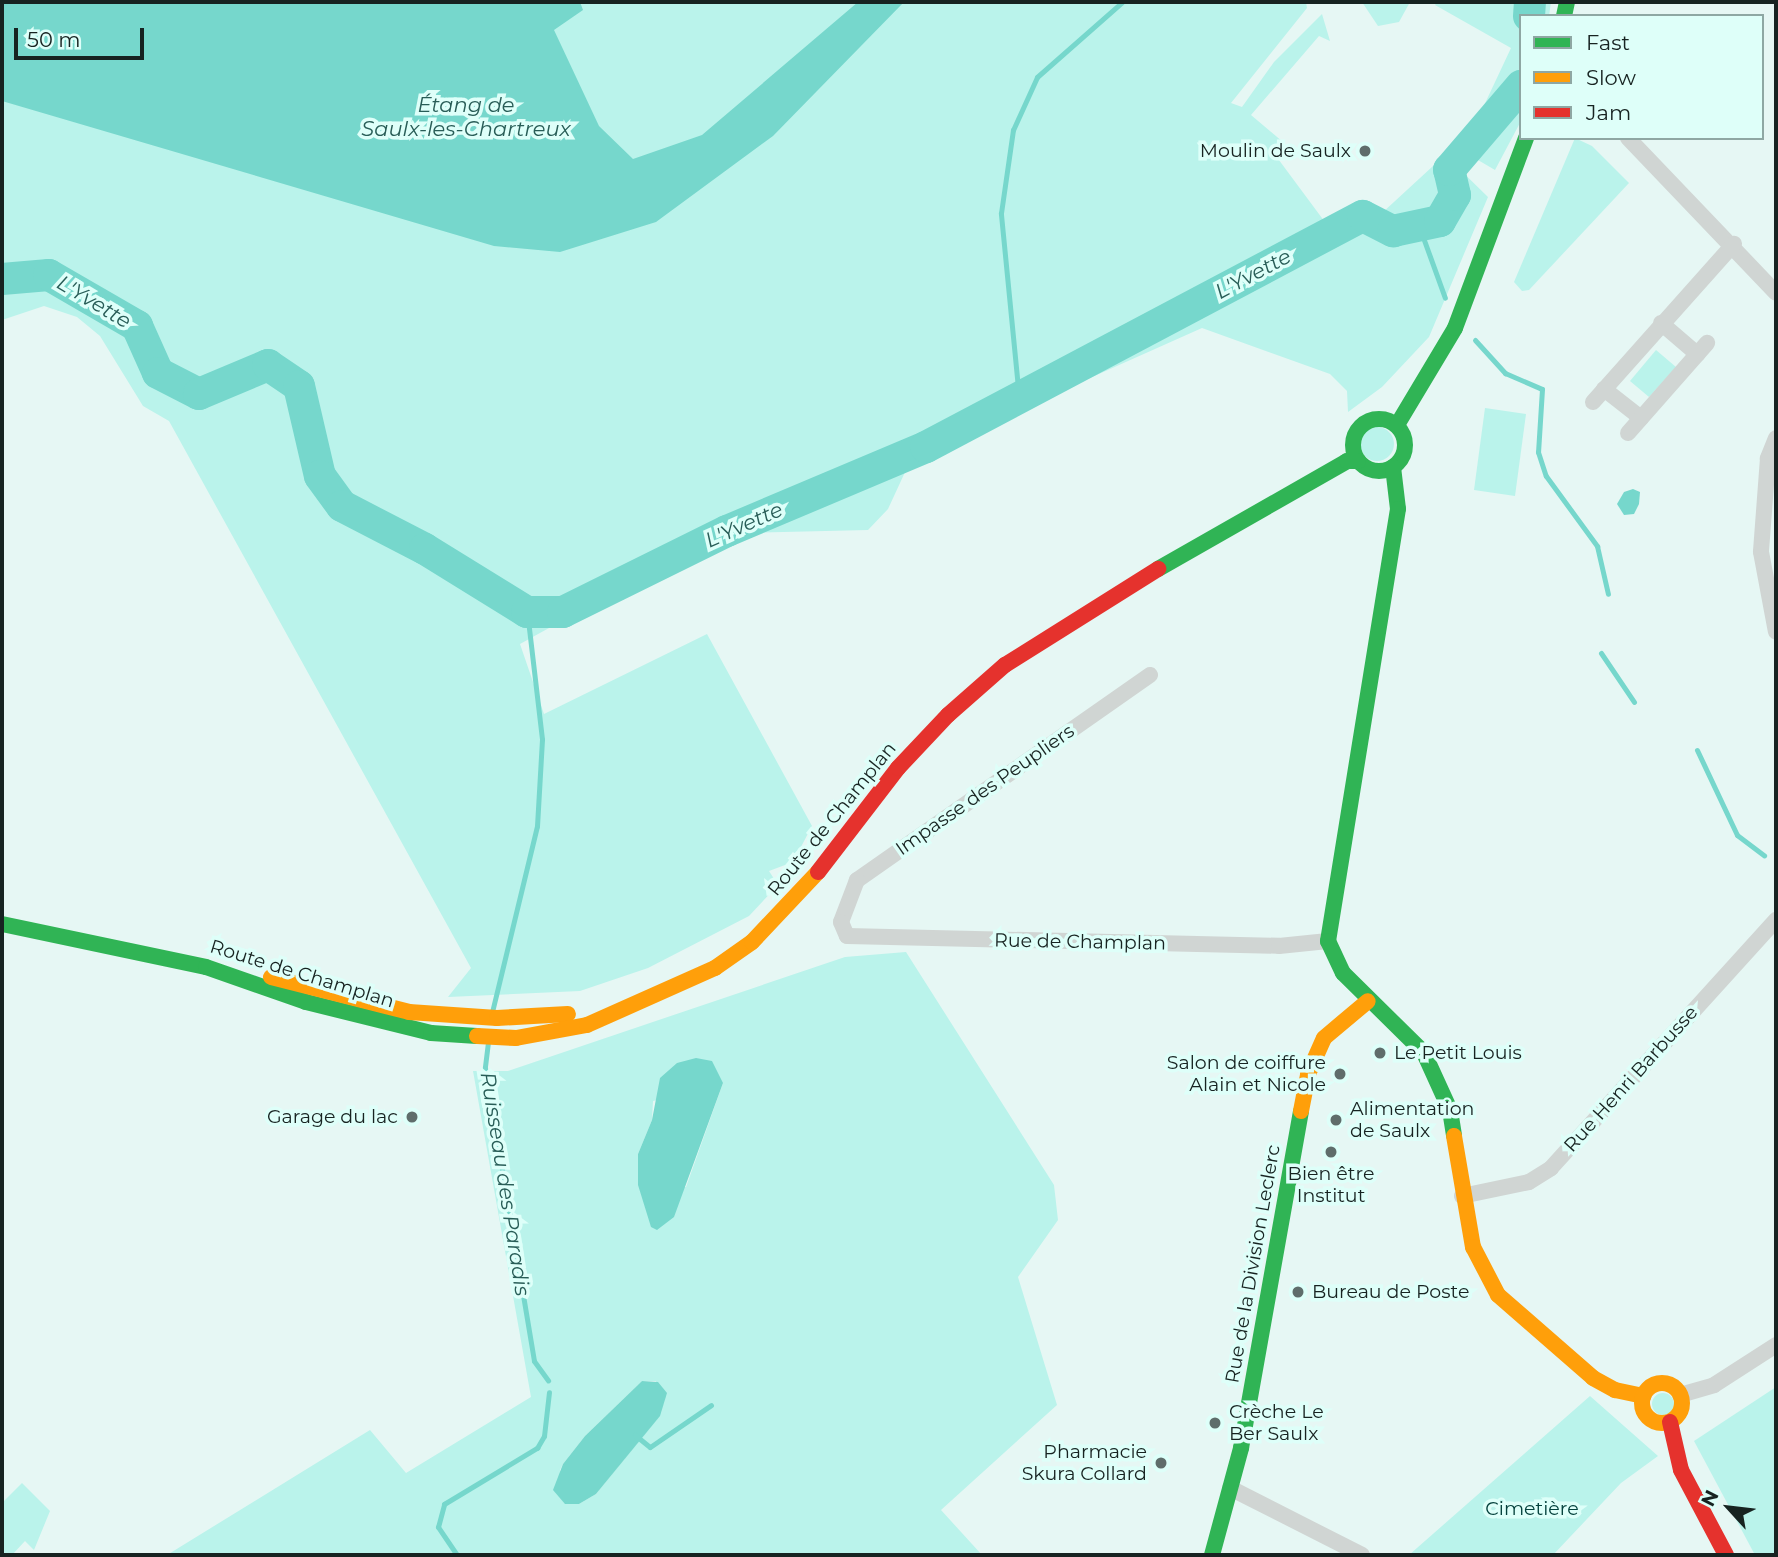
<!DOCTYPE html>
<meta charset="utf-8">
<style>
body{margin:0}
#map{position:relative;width:1778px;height:1557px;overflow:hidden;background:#e6f7f4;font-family:Montserrat,sans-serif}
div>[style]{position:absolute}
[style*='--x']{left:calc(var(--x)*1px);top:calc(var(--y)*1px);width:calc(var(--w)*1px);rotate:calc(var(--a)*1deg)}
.green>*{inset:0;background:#baf3eb}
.round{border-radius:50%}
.water>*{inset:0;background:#76d7cc}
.stream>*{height:5px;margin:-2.5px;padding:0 2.5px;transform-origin:2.5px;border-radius:2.5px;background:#76d7cc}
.river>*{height:32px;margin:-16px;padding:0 16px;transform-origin:16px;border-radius:16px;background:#76d7cc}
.street>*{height:16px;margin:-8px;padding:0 8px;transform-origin:8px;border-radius:8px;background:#d0d5d3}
.fast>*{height:16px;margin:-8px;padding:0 8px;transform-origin:8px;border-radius:8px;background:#30b455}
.fast>.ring{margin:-8px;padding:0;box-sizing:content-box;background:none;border:16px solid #30b455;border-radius:50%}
.slow>*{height:16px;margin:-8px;padding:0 8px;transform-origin:8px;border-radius:8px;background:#ff9f0a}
.slow>.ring{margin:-8px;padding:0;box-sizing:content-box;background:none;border:16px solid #ff9f0a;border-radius:50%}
.jam>*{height:16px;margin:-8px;padding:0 8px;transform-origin:8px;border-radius:8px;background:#e5322d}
.dots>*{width:19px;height:19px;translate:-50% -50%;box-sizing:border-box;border:4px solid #defff9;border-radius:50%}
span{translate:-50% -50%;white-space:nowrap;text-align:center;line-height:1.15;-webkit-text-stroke:7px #defff9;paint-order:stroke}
.poi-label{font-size:19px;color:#172321}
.right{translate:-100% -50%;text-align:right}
.left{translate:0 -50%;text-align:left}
.street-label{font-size:19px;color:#172321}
.park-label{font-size:19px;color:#04413c}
.water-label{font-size:21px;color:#285d57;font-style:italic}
.frame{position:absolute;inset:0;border:4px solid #172321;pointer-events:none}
.legend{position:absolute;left:1519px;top:14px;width:245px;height:126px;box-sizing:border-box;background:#defff9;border:2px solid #8ea7a3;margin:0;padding:9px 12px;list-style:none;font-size:21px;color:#172321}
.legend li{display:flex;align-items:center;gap:14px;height:35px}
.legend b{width:35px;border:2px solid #8ea7a3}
.north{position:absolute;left:1694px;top:1473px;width:70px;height:70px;-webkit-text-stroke:5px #defff9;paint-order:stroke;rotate:297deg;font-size:19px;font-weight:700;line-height:28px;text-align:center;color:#172321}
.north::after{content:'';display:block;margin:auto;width:24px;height:32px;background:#172321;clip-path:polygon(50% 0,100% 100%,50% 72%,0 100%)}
.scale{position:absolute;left:14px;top:28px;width:130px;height:32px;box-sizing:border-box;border:4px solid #172321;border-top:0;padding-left:9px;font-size:21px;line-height:24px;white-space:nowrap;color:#172321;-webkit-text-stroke:5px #defff9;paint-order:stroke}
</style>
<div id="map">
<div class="green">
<i style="clip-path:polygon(2px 2px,1306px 2px,1307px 8px,1231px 103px,1242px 107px,1274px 62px,1322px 14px,1330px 41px,1319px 36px,1251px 115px,1283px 142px,1273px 152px,1336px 237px,1382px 213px,1445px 155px,1488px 197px,1429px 337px,1382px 387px,1348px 412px,1347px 391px,1330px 374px,1202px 328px,940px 445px,906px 470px,888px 509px,868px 530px,744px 533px,676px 558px,520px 644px,544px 714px,707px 634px,812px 826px,793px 862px,769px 871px,778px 885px,749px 916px,648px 968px,580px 991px,448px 997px,471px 968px,169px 421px,143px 406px,100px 336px,77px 317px,44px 306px,2px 320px)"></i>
<i style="clip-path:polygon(1362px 2px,1410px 2px,1399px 22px,1378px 26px)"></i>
<i style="clip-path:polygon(1437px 2px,1551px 2px,1549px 16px,1521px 16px,1521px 121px,1495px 170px,1454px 146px,1480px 114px,1511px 48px,1435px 5px)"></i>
<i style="clip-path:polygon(1575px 138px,1592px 146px,1629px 183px,1529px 290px,1522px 291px,1514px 282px)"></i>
<i style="clip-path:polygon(1656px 350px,1676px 367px,1649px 397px,1630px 381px)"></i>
<i style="clip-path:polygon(1485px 408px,1526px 414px,1515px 496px,1474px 490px)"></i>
<i class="round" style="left:1360px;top:427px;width:34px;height:34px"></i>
<i style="clip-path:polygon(evenodd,906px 952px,1054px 1185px,1058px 1220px,1018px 1277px,1057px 1405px,941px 1510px,982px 1555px,167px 1555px,370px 1430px,406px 1473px,531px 1397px,473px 1071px,508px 1071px,845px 957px,906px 952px,723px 1083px,686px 1187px,638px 1185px,638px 1154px,652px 1120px,653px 1101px,723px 1083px,906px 952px,642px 1381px,656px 1381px,660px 1415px,596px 1494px,579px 1504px,560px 1470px,563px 1464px,585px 1436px,642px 1381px)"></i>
<i style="clip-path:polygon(1776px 1387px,1776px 1555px,1755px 1555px,1694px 1441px)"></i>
<i class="round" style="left:1652px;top:1393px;width:22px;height:22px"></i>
<i style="clip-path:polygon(1590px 1396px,1658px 1456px,1621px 1483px,1553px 1555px,1409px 1555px)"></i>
<i style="clip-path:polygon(22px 1483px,50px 1511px,34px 1550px,25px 1541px,12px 1555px,2px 1555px,2px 1503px)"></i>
</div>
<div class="water">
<i style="clip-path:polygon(2px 2px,580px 2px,583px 10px,554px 30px,599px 126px,633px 159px,702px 135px,858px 2px,904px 2px,773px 136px,656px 222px,560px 252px,494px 246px,2px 101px)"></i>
<i style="clip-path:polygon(1633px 489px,1640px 492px,1639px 504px,1634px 514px,1624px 515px,1617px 504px,1624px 492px)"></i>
<i style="clip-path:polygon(696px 1058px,712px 1061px,723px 1083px,674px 1217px,657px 1230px,651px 1227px,638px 1185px,638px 1154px,652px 1120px,660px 1078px,677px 1063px)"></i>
<i style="clip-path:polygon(642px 1381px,658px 1382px,667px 1393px,660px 1416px,596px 1494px,579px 1504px,565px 1504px,553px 1490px,563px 1464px,585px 1436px)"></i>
</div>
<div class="stream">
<i style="--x:1420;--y:229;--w:73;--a:70.1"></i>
<i style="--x:1475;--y:340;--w:45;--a:47.7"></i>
<i style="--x:1505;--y:373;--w:40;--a:23.4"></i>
<i style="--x:1542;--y:389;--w:63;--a:93.6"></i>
<i style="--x:1538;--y:452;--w:25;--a:72"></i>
<i style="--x:1546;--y:476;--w:87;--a:53.9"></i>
<i style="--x:1597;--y:546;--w:49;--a:77.1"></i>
<i style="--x:1019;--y:398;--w:186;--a:-95.6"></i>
<i style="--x:1001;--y:213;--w:84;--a:-81.8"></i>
<i style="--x:1013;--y:130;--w:58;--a:-65.6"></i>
<i style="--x:1037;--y:77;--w:113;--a:-41.4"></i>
<i style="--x:1601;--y:653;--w:59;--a:56"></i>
<i style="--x:1697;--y:750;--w:94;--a:64.8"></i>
<i style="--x:1737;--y:835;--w:34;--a:37"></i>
<i style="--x:492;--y:1012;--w:191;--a:-76.4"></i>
<i style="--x:537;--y:826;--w:87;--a:-86.7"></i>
<i style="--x:542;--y:739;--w:128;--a:-96.7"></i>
<i style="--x:488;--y:1042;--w:26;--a:97"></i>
<i style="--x:485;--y:1068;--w:297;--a:80.5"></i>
<i style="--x:534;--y:1361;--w:24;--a:54"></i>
<i style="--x:635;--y:1435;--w:19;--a:39"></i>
<i style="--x:650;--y:1447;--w:74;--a:-34.5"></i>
<i style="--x:457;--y:1555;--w:34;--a:-124"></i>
<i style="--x:438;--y:1527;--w:24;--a:-75"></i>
<i style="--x:444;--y:1504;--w:109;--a:-31.1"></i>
<i style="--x:537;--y:1448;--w:14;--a:-60"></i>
<i style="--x:544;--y:1436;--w:44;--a:-83.5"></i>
</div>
<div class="river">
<i style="--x:1529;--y:16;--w:14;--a:-86"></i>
<i style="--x:2;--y:279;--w:47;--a:-4.9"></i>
<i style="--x:49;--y:275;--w:102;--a:30.1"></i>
<i style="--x:137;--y:326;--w:51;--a:65.9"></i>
<i style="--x:158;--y:373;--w:46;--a:27.1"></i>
<i style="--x:199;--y:394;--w:75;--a:-22.8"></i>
<i style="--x:268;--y:365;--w:37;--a:34"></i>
<i style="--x:299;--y:386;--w:92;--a:76.9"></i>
<i style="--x:320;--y:476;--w:37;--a:54"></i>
<i style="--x:342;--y:506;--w:93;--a:27.4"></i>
<i style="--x:425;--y:549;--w:120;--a:31.7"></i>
<i style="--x:527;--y:612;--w:36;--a:0"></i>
<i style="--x:563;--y:612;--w:183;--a:-26.3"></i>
<i style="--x:727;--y:531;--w:216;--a:-22.9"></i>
<i style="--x:926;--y:447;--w:494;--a:-27.9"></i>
<i style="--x:1363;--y:216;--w:34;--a:27"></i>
<i style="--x:1393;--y:231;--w:48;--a:-12"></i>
<i style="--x:1440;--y:221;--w:30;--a:-60"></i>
<i style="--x:1455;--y:195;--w:26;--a:-103"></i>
<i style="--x:1449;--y:170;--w:111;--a:-49.4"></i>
</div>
<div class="street">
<i style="--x:1628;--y:138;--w:214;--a:46.3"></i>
<i style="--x:1661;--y:323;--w:48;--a:40.7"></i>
<i style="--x:1604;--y:389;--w:47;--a:38.1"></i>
<i style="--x:1593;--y:402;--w:212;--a:-48.3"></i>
<i style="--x:1628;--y:433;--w:120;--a:-48.7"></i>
<i style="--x:1776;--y:438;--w:22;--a:112"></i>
<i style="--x:1768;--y:458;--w:94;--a:94.3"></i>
<i style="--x:1761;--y:552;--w:81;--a:79.4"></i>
<i style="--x:1150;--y:675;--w:358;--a:145"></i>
<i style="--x:857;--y:880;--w:45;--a:110.9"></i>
<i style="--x:841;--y:922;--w:15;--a:67"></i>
<i style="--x:847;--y:936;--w:432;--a:1.3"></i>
<i style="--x:1279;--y:946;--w:49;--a:-5.8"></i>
<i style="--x:1462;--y:1196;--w:68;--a:-11.8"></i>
<i style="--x:1529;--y:1182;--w:26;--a:-32"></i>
<i style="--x:1551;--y:1168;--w:335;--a:-47.8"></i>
<i style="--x:1680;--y:1395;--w:35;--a:-16"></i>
<i style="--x:1714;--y:1385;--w:74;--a:-32.8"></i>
<i style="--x:1230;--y:1488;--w:148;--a:26.9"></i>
</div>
<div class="fast">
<i style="--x:1564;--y:16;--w:14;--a:-78"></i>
<i class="ring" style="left:1353px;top:419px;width:36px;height:36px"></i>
<i style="--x:1397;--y:425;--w:113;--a:-59.1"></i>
<i style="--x:1455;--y:328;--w:203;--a:-69.5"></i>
<i style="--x:1393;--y:467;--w:42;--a:83.2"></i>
<i style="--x:1398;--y:509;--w:438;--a:99.2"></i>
<i style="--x:1328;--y:941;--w:35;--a:65"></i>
<i style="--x:1343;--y:973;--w:114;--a:44.6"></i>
<i style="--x:1424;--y:1053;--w:63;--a:65.5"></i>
<i style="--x:1450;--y:1110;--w:26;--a:81"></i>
<i style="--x:1158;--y:569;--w:218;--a:-29.7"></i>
<i style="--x:1347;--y:461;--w:11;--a:0"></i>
<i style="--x:2;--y:924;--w:208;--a:11.9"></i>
<i style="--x:206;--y:967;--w:106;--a:19.3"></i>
<i style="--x:306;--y:1002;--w:129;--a:13.9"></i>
<i style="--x:431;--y:1033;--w:46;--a:3.7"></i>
<i style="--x:1212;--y:1555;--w:111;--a:-74.8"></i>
<i style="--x:1241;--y:1448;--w:342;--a:-79.9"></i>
</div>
<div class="slow">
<i style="--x:271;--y:977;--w:142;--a:14.2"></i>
<i style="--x:409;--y:1012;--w:88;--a:3.9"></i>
<i style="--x:497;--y:1018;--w:71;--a:-3.2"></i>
<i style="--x:477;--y:1036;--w:39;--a:3"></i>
<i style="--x:516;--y:1038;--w:72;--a:-10.4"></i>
<i style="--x:587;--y:1025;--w:140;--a:-24"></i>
<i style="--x:715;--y:968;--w:45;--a:-35.1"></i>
<i style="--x:752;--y:942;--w:96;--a:-46.7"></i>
<i style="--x:1301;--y:1111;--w:38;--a:-79"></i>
<i style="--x:1308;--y:1074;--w:39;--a:-66"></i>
<i style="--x:1324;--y:1038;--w:57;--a:-40.1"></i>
<i style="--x:1454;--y:1136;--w:113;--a:80.3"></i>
<i style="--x:1473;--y:1247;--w:54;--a:62.5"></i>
<i style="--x:1498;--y:1295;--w:126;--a:41.1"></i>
<i style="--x:1593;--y:1378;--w:25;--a:29"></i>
<i style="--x:1615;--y:1390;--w:29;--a:12"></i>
<i class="ring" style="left:1642px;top:1383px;width:24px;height:24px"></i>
</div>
<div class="jam">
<i style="--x:818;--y:872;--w:131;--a:-52.4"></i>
<i style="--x:898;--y:768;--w:73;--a:-46.7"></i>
<i style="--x:948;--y:715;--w:76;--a:-41.3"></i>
<i style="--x:1005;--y:665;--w:181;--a:-32.1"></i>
<i style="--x:1670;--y:1422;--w:49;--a:77.1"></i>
<i style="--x:1681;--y:1470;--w:96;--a:62.1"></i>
</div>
<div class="dots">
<i style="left:1365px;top:151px;background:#5f6d6b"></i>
<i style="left:1380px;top:1053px;background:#5f6d6b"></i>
<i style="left:1340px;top:1074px;background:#5f6d6b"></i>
<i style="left:412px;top:1117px;background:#5f6d6b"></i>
<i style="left:1336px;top:1120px;background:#5f6d6b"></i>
<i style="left:1331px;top:1152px;background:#5f6d6b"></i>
<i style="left:1298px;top:1292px;background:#5f6d6b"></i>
<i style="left:1215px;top:1423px;background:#5f6d6b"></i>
<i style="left:1161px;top:1463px;background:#5f6d6b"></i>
</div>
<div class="poi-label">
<span class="right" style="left:1351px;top:151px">Moulin de Saulx</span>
<span class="left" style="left:1394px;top:1053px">Le Petit Louis</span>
<span class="right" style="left:1326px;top:1074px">Salon de coiffure<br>Alain et Nicole</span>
<span class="left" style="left:1350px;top:1120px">Alimentation<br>de Saulx</span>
<span class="right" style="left:398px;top:1117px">Garage du lac</span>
<span style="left:1331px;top:1185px">Bien être<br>Institut</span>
<span class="left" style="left:1312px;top:1292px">Bureau de Poste</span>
<span class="left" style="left:1229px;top:1423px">Crèche Le<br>Ber Saulx</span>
<span class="right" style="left:1147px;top:1463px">Pharmacie<br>Skura Collard</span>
</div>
<div class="street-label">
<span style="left:985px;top:790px;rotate:-35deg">Impasse des Peupliers</span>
<span style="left:832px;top:819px;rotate:-51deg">Route de Champlan</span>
<span style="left:1080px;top:942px;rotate:1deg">Rue de Champlan</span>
<span style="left:302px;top:974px;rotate:17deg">Route de Champlan</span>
<span style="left:1631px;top:1079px;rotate:-48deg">Rue Henri Barbusse</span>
<span style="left:1253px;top:1264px;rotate:-80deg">Rue de la Division Leclerc</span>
</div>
<div class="park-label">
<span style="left:1532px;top:1509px">Cimetière</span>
</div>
<div class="water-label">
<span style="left:466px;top:117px">Étang de<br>Saulx-les-Chartreux</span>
<span style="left:1253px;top:274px;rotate:-28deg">L'Yvette</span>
<span style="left:94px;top:302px;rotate:31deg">L'Yvette</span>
<span style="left:744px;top:525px;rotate:-24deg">L'Yvette</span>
<span style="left:505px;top:1184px;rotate:81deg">Ruisseau des Paradis</span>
</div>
<div class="frame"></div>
<ul class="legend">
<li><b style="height:9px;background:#30b455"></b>Fast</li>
<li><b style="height:9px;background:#ff9f0a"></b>Slow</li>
<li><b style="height:9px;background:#e5322d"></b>Jam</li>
</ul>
<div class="north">N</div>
<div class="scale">50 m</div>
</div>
